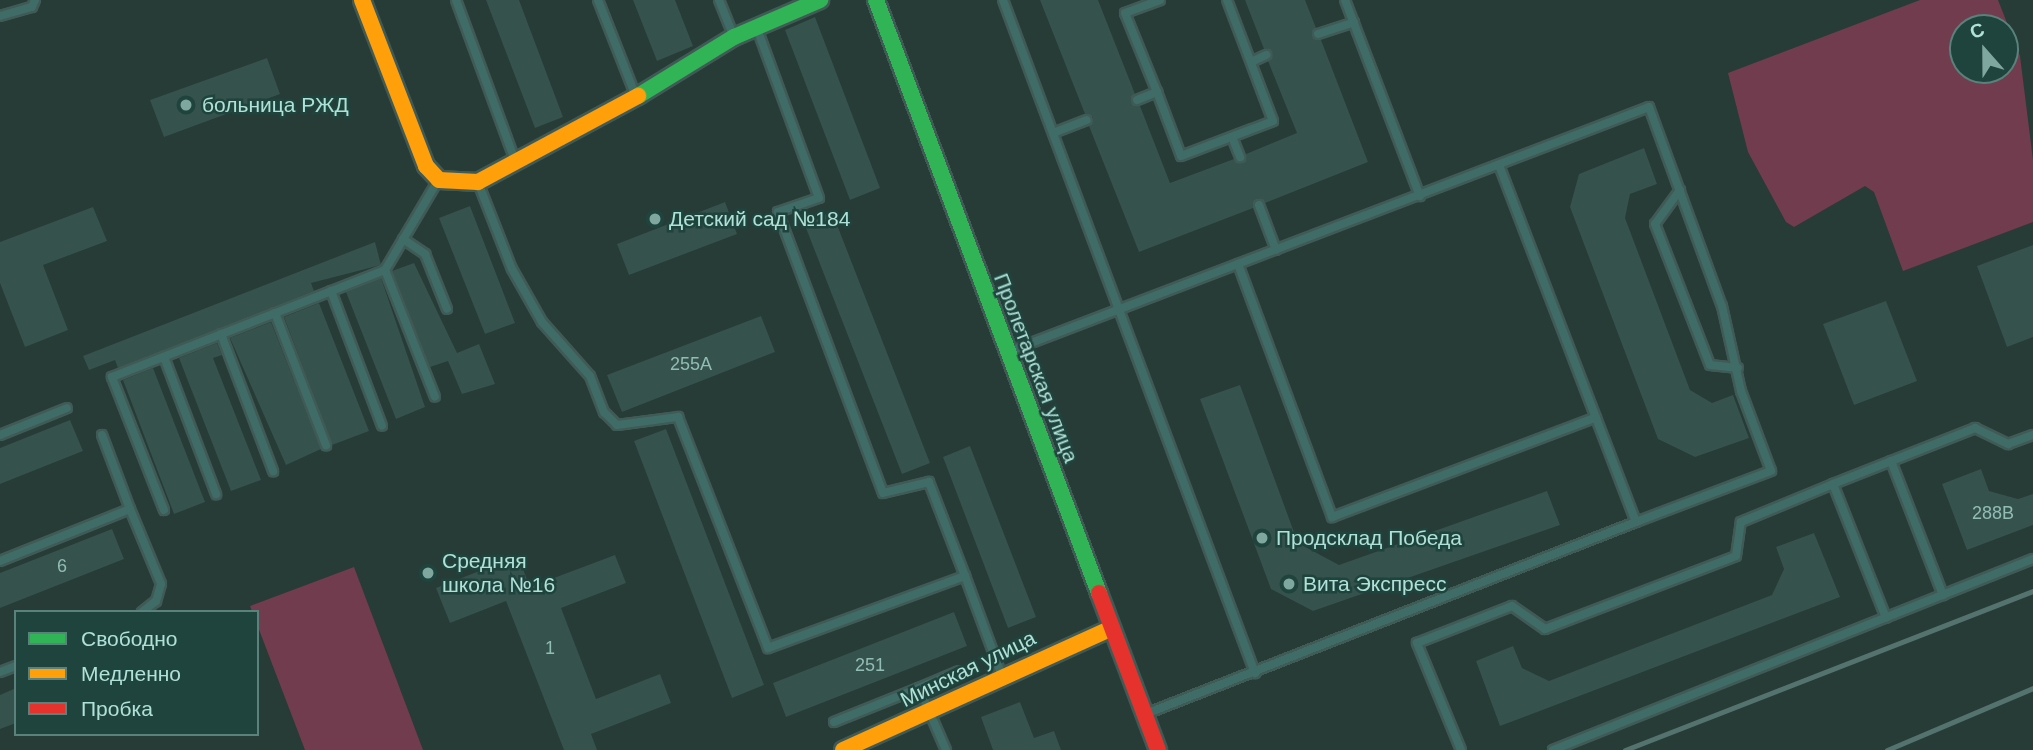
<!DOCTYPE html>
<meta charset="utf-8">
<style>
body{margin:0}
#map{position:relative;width:2033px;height:750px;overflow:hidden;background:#273b37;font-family:Arial,sans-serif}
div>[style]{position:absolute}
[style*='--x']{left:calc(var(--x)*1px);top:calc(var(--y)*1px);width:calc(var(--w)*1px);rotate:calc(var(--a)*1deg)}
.green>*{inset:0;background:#713c4d}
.building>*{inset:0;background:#35524d}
.roads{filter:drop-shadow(2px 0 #405a56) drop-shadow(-2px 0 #405a56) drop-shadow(0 2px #405a56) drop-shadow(0 -2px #405a56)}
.lane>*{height:8px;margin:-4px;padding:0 4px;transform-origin:4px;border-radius:4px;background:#406c67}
.fast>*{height:16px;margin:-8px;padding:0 8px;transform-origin:8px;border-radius:8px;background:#30b455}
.slow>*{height:16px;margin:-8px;padding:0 8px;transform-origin:8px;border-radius:8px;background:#ff9f0a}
.jam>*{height:16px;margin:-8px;padding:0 8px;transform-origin:8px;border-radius:8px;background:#e5322d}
.rail>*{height:5px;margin:-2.5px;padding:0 2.5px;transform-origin:2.5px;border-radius:2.5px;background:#54736e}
.dots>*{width:19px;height:19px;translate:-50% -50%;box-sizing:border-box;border:4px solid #1f433d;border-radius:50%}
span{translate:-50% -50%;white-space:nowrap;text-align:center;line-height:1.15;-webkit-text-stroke:5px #1f433d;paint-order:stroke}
.number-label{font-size:18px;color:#90bdb4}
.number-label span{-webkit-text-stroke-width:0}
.poi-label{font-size:21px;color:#aee1d7}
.left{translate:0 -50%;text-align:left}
.street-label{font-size:21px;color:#aee1d7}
.legend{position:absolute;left:14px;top:610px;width:245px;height:126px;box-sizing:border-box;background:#1f433d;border:2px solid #58827b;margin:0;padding:9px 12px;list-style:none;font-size:21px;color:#aee1d7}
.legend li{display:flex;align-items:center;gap:14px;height:35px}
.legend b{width:35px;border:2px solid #58827b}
.north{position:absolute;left:1949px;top:14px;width:70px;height:70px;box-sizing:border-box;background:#1f433d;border:2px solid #58827b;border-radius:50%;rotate:339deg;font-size:19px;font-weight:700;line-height:28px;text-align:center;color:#aee1d7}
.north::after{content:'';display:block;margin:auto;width:24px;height:32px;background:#7fa79f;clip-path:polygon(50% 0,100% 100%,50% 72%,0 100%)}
</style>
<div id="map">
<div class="green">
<i style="clip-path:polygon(evenodd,1920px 0,1998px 0,2020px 56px,2033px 160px,2033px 222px,1903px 271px,1874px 192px,1865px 186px,1794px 227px,1786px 222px,1748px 152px,1728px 73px,1920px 0,1963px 28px,2005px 28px,2005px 70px,1963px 70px,1963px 28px)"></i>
<i style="clip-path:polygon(354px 567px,423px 750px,305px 750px,250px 606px)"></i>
</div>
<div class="building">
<i style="clip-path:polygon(486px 0,519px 0,563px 117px,535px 128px)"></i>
<i style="clip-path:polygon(633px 0,675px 0,693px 46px,657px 61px)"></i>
<i style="clip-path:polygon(1040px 0,1098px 0,1135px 94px,1131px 103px,1140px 106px,1170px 183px,1234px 159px,1242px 163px,1246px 154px,1297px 133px,1268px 61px,1272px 53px,1264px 49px,1245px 0,1305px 0,1316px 28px,1312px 37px,1321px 40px,1368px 162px,1265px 203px,1256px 199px,1253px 208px,1139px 252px,1089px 126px,1093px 117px,1085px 114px)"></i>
<i style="clip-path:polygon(815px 17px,880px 188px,850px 200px,785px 30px)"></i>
<i style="clip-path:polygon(267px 58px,280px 94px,164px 137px,150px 100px)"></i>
<i style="clip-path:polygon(1644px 148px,1657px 184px,1630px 194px,1625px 218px,1690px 390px,1712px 403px,1733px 395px,1749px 438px,1695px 457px,1658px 439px,1570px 207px,1579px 174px)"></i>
<i style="clip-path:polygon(725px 202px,737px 234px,629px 275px,617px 244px)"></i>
<i style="clip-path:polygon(470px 206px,515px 323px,485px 334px,439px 218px)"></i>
<i style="clip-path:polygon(93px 207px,107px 241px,43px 265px,68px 330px,25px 347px,0 283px,0 242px)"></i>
<i style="clip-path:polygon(832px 212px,930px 463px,902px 474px,804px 223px)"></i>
<i style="clip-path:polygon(375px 242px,381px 265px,311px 283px,314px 291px,118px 368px,115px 360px,89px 370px,83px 356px)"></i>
<i style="clip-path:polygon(2033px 245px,2033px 337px,2007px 347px,1977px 266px)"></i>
<i style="clip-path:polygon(414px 263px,457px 353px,479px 344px,495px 384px,462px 394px,448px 361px,430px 367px,392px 271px)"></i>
<i style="clip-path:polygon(381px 278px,425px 407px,396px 419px,346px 292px)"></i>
<i style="clip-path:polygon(1886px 301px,1917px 381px,1854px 405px,1823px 324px)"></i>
<i style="clip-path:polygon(319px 303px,369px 431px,332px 445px,284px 317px)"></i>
<i style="clip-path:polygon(761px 316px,775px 352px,622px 412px,607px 375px)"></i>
<i style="clip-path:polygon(271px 322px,321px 449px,286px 465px,230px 338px)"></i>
<i style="clip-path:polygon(217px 343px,222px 355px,213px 358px,261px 480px,231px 491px,179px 358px)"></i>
<i style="clip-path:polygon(153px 368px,205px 502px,174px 514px,123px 380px)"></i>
<i style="clip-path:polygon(1240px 385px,1298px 543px,1339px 565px,1547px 491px,1560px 525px,1313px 611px,1271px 589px,1200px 399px)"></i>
<i style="clip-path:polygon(70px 420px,83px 451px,0 484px,0 448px)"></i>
<i style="clip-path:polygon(666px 429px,764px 685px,732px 698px,634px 441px)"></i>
<i style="clip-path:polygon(970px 446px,1036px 617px,1008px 628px,943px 457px)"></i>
<i style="clip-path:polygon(1981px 469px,1989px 491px,2018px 499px,2033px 494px,2033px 525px,1967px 550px,1942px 484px)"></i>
<i style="clip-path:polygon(112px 529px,124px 559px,0 608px,0 573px)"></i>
<i style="clip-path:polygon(1814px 533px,1840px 597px,1500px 726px,1476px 661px,1513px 646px,1522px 668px,1549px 681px,1772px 595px,1784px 569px,1776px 547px)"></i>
<i style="clip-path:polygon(615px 555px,626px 583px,561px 608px,596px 699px,660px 674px,671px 703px,591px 734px,597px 750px,564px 750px,506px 601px,450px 623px,436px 588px,518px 556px,530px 587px)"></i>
<i style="clip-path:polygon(954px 612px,967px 646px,786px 717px,773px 683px)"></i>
<i style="clip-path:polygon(16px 688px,16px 723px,0 729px,0 695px)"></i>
<i style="clip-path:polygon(1020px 702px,1034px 738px,1054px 731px,1061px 750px,993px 750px,981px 717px)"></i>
</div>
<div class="roads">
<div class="lane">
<i style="--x:456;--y:0;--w:168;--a:69.8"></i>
<i style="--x:598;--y:0;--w:101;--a:68.5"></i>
<i style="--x:719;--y:0;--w:37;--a:68"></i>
<i style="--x:1003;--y:0;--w:719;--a:69.47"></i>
<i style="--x:1345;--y:0;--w:210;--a:69.1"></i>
<i style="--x:0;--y:16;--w:33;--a:-16"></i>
<i style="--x:32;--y:7;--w:8;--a:-67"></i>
<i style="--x:1318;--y:34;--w:38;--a:-18"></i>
<i style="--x:1251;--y:62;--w:17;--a:-25"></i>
<i style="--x:1157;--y:92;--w:68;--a:69.4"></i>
<i style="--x:1181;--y:156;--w:98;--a:-20.8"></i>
<i style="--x:1273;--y:121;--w:129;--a:-110.8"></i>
<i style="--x:1137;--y:100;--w:22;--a:-22"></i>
<i style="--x:1157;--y:92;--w:85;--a:-112.1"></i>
<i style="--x:1125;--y:13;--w:37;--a:-20"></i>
<i style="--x:1053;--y:133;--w:36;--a:-21"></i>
<i style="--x:1232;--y:137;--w:22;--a:68"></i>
<i style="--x:479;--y:185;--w:90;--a:68.6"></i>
<i style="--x:512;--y:269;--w:61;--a:60.5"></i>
<i style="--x:542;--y:322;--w:72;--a:48.4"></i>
<i style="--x:590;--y:376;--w:39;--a:69"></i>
<i style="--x:604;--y:412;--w:18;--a:45"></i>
<i style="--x:617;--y:425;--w:62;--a:-7.5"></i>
<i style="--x:678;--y:417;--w:248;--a:68.7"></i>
<i style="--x:768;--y:648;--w:210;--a:-20.1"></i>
<i style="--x:965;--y:576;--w:101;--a:-111"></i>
<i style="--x:929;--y:482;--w:47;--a:166.6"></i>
<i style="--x:883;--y:493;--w:300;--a:-110.5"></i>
<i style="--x:778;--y:212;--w:43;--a:-18.9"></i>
<i style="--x:819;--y:198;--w:180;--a:-110.1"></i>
<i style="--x:1680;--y:190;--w:42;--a:126.3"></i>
<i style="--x:1655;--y:224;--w:151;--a:68.7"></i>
<i style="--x:1710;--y:365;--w:28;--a:6"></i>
<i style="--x:1259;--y:205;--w:48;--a:69.3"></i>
<i style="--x:403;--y:239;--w:27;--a:34"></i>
<i style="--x:425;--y:254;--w:59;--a:68.2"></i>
<i style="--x:1238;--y:264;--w:270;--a:69.6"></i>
<i style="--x:1332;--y:517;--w:282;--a:-20.7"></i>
<i style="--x:385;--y:270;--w:136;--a:68.5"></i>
<i style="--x:331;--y:291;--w:144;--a:69.3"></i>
<i style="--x:275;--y:313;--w:142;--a:68.9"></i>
<i style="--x:221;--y:334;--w:147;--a:69.2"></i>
<i style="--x:1010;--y:351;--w:684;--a:-20.9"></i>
<i style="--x:1649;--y:107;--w:212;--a:69.9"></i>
<i style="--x:1722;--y:306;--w:87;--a:77.4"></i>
<i style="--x:1741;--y:391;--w:85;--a:69.4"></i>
<i style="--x:1771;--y:471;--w:144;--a:159.3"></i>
<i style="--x:1636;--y:522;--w:382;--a:-111"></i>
<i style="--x:164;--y:357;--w:147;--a:69.2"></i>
<i style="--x:0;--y:435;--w:72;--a:-21.9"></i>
<i style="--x:102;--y:435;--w:79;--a:69.3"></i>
<i style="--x:1891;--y:461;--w:144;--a:68.8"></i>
<i style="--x:1833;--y:484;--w:144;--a:68.4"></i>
<i style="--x:164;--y:510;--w:143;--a:-111.4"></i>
<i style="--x:112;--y:377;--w:293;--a:-21.4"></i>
<i style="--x:385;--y:270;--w:102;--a:-59.4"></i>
<i style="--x:0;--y:561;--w:140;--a:-21.8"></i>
<i style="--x:130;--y:509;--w:81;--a:67.5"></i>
<i style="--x:161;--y:584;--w:18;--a:106"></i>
<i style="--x:156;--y:601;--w:18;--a:142"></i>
<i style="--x:965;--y:576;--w:107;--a:69.7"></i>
<i style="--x:0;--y:672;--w:17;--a:-21"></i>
<i style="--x:919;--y:688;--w:43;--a:-23"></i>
<i style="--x:1148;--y:713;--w:524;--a:-21.38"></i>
<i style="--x:834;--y:722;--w:92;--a:-21.8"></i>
<i style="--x:919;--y:688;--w:68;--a:66.5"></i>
<i style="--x:1461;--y:750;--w:116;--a:-112.4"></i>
<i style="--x:1417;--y:643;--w:102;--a:-21.3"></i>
<i style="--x:1512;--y:606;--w:40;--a:34.9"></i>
<i style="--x:1545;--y:629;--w:204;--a:-20.9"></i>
<i style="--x:1736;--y:556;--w:34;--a:-82"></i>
<i style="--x:1741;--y:522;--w:100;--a:-22.4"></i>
<i style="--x:1833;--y:484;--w:153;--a:-21.5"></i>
<i style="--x:1975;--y:428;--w:37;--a:26"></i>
<i style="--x:2008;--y:444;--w:27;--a:-20"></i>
<i style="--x:1553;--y:750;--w:517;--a:-21.7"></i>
</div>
<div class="fast">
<i style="--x:876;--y:0;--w:634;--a:69.39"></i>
<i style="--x:638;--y:96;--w:113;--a:-31.6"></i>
<i style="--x:734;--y:37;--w:94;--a:-23.3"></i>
</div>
<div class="slow">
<i style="--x:362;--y:0;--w:178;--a:68.9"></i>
<i style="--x:426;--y:166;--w:19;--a:47"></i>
<i style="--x:439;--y:180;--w:39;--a:3"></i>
<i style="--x:478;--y:182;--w:182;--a:-28.3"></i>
<i style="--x:843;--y:750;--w:295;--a:-24.4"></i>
</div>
<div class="jam">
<i style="--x:1099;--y:593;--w:168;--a:69.4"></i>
</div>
</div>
<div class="rail">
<i style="--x:1625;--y:750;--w:438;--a:-21.3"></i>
<i style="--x:1887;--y:750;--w:159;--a:-23"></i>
</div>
<div class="dots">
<i style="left:186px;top:105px;background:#7fa79f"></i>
<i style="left:655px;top:219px;background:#7fa79f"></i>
<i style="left:1262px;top:538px;background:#7fa79f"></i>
<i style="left:428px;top:573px;background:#7fa79f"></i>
<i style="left:1289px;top:584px;background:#7fa79f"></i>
</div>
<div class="number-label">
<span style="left:691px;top:364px">255А</span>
<span style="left:1993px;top:513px">288В</span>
<span style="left:62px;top:566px">6</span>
<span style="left:550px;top:648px">1</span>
<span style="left:870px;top:665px">251</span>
</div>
<div class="poi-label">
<span class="left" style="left:202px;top:105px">больница РЖД</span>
<span class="left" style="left:669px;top:219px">Детский сад №184</span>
<span class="left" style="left:1276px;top:538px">Продсклад Победа</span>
<span class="left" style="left:442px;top:573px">Средняя<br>школа №16</span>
<span class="left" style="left:1303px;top:584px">Вита Экспресс</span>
</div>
<div class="street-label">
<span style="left:1036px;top:368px;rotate:69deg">Пролетарская улица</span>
<span style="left:968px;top:669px;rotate:-26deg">Минская улица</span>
</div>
<ul class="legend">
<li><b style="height:9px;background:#30b455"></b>Свободно</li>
<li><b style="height:9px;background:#ff9f0a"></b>Медленно</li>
<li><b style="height:9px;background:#e5322d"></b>Пробка</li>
</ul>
<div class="north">С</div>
</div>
